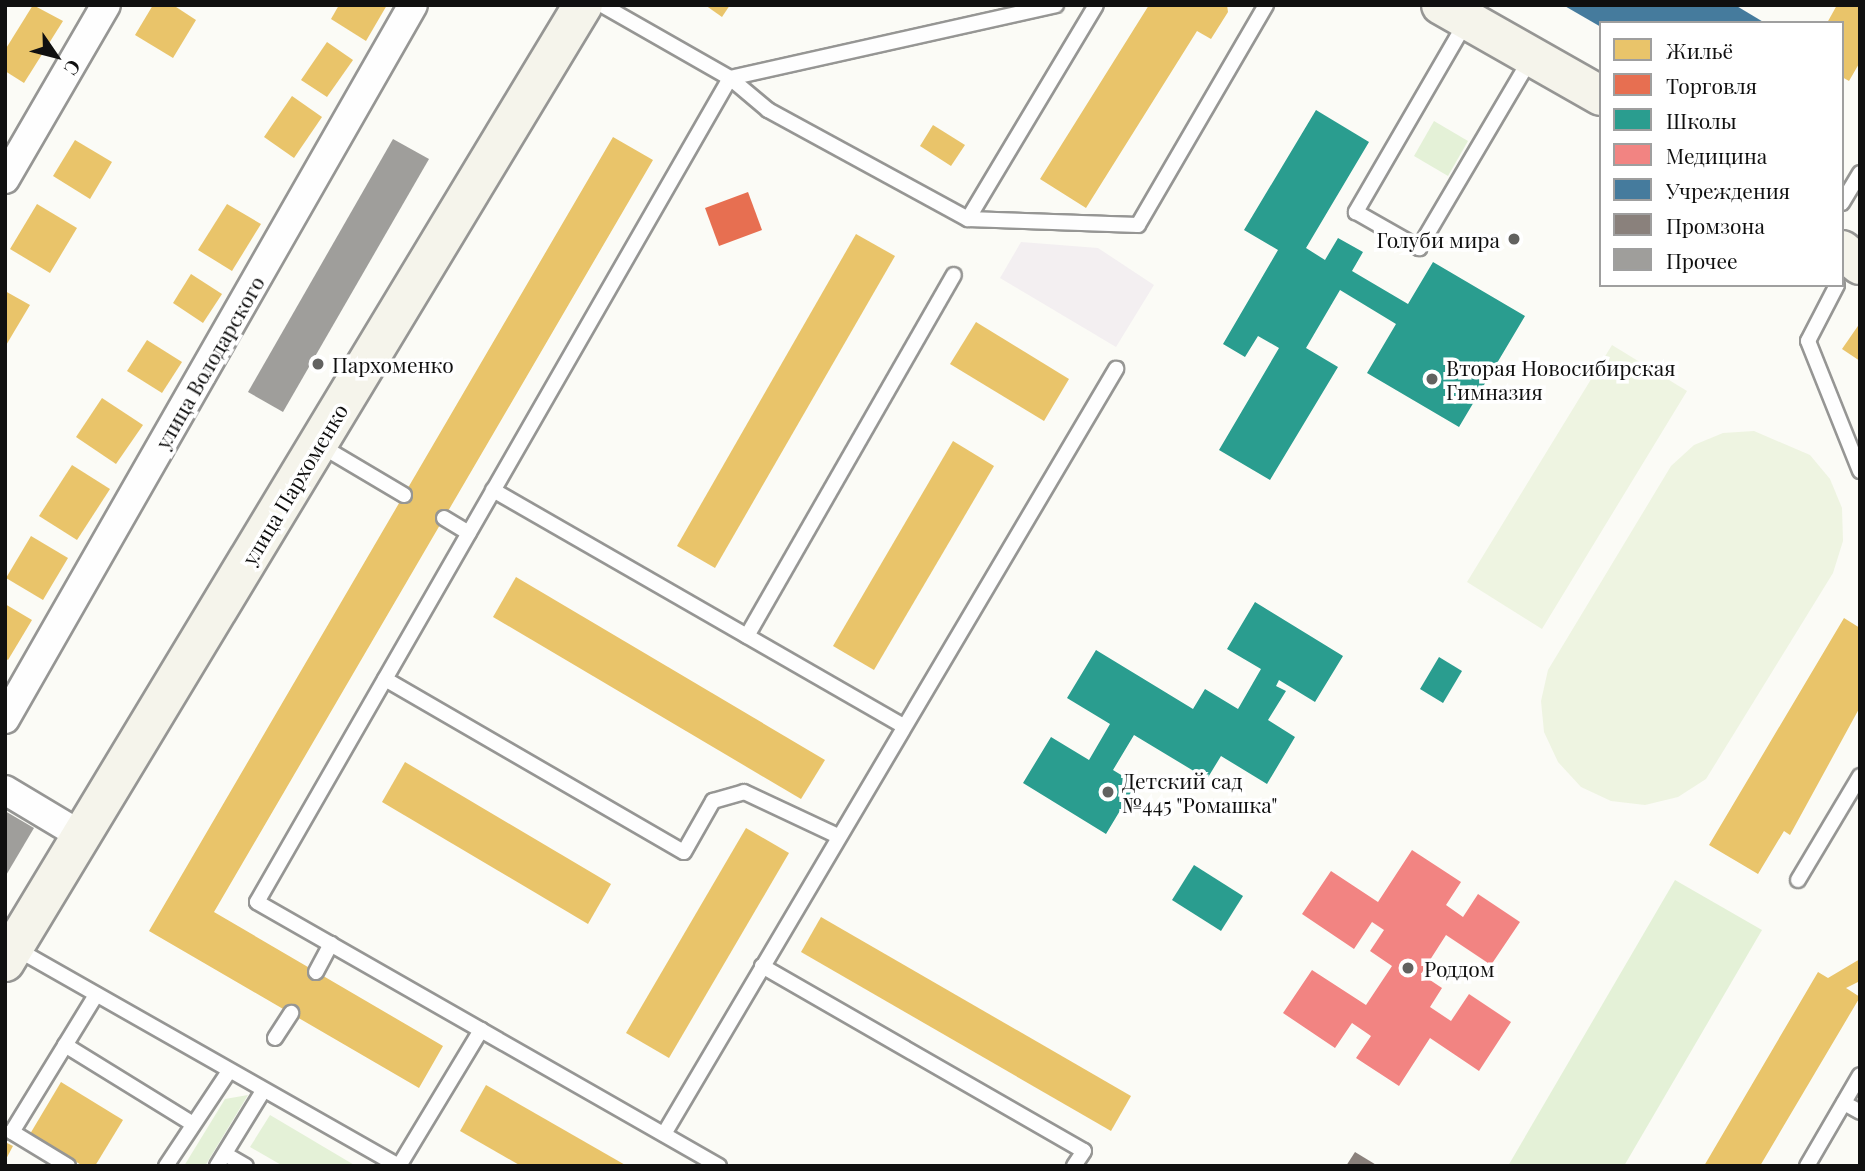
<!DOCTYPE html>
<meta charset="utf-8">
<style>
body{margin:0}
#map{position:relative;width:1865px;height:1171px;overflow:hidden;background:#fbfbf6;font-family:"Playfair Display",serif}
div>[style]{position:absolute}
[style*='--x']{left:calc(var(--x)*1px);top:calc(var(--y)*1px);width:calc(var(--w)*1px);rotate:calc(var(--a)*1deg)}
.industrial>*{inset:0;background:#f3eff1}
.green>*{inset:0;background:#e4f1d7}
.pitch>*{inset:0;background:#eef4e1}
.homes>*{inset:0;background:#e9c46a}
.shops>*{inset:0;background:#e76f51}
.schools>*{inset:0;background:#2a9d8f}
.health>*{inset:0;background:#f28482}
.public>*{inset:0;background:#457b9d}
.industry>*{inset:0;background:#8a817c}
.building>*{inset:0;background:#9f9e9b}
.roads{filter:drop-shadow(2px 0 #969694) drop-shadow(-2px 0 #969694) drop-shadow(0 2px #969694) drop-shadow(0 -2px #969694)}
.lane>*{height:14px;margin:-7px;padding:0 7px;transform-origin:7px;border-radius:7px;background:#fefefe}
.street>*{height:28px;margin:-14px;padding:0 14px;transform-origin:14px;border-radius:14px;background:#fefefe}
.secondary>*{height:38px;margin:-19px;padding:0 19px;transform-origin:19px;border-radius:19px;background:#f5f4eb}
.dots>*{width:19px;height:19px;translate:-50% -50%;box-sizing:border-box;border:4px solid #fff;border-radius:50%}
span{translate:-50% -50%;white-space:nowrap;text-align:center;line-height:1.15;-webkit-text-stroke:7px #fff;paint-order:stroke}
.poi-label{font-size:21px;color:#101010}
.right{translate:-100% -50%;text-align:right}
.left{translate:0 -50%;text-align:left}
.street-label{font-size:21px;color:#101010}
.frame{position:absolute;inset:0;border:7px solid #101010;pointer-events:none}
.legend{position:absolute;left:1599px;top:21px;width:245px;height:266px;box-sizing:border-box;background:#fff;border:2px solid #9f9f9f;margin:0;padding:9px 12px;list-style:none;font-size:21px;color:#101010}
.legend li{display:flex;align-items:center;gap:14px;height:35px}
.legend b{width:35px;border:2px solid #9f9f9f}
.north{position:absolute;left:21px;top:21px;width:70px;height:70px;-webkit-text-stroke:5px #fff;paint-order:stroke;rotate:125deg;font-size:19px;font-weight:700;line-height:28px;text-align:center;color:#101010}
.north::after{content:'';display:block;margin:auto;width:24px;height:32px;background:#101010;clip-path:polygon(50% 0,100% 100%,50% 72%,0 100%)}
</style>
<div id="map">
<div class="industrial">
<i style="clip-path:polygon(1021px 242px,1098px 248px,1154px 285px,1116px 347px,1000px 278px)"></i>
</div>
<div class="green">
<i style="clip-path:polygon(1434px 121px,1468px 141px,1448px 176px,1414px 156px)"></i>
<i style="clip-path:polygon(1675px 880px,1762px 930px,1624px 1166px,1508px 1166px)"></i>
<i style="clip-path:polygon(248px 1095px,205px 1166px,184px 1166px,225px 1099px)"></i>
<i style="clip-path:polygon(270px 1115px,356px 1166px,283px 1166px,250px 1147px)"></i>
</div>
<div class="pitch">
<i style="clip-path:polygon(1612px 345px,1687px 391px,1542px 629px,1467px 582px)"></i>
<i style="clip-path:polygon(1754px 431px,1810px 455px,1830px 479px,1842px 508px,1843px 541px,1833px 573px,1706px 779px,1678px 797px,1645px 805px,1611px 801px,1581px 787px,1558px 762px,1544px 732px,1541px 701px,1548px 670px,1671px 466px,1694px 445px,1723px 433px)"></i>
</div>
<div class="homes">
<i style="clip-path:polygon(33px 5px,63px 21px,24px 83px,5px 71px,5px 50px)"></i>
<i style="clip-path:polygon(153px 5px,173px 5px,196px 20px,173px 58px,135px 35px)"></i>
<i style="clip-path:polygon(339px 5px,387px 5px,366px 41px,331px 19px)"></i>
<i style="clip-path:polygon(705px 5px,730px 5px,722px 17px)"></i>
<i style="clip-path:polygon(1149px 5px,1227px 5px,1228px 12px,1211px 39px,1197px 31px,1086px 208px,1040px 179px)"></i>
<i style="clip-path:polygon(1837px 5px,1860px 5px,1860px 62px,1849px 81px,1842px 77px,1842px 23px,1827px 23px)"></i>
<i style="clip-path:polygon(327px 42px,353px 60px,327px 97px,301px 80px)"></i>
<i style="clip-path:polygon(292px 96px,322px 117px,294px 158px,264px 137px)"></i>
<i style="clip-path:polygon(933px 125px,965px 145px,951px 166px,920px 146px)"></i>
<i style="clip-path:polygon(613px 137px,653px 160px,214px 912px,443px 1046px,419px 1088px,149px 931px)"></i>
<i style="clip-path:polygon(75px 140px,112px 162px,90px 199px,53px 176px)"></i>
<i style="clip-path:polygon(37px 204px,77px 228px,50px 273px,10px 249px)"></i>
<i style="clip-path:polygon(227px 204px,261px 224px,232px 271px,198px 250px)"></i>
<i style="clip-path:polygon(856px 234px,895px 256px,715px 568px,677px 546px)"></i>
<i style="clip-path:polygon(191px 274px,222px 294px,203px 323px,173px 303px)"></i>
<i style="clip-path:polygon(5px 291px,30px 305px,5px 347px)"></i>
<i style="clip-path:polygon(976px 322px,1069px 379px,1044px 421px,950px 364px)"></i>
<i style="clip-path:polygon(1860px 323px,1860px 361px,1842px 349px)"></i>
<i style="clip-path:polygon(147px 340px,182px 362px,162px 393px,127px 371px)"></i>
<i style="clip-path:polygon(102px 398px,143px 425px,116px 464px,76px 437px)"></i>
<i style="clip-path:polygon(953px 441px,994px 466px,874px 670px,833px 646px)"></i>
<i style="clip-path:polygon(72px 465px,110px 489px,77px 540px,39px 516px)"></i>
<i style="clip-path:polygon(31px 536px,68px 558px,43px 600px,6px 578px)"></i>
<i style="clip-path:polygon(516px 577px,825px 760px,801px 799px,493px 617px)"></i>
<i style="clip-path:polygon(5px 604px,32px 620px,8px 660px,5px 658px)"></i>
<i style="clip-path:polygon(1844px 618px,1860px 628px,1860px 707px,1790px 835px,1784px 831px,1758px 874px,1709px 845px)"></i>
<i style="clip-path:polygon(405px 762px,611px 884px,588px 924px,382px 802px)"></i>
<i style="clip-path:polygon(746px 828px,789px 853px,669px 1058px,626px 1033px)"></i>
<i style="clip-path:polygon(821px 917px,1131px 1096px,1111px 1131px,801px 952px)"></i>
<i style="clip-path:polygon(1860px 959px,1860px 981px,1846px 988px,1860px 997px,1760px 1166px,1704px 1166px,1818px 972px,1828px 978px)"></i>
<i style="clip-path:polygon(61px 1082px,123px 1120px,95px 1166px,83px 1166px,30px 1134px)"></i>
<i style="clip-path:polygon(486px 1085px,627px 1166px,521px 1166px,460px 1131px)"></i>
<i style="clip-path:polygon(5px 1142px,13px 1146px,5px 1161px)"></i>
</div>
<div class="shops">
<i style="clip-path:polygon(748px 192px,762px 230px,719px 246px,705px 208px)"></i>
</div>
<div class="schools">
<i style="clip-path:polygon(1316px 110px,1369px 142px,1306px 248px,1325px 260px,1338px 238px,1363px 252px,1352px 271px,1408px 304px,1433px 262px,1525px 316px,1459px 427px,1367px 373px,1396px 324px,1340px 290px,1306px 348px,1338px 367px,1270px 480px,1219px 450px,1279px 348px,1258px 336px,1245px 357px,1223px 344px,1278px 250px,1244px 230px)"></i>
<i style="clip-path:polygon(1255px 602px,1343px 656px,1315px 702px,1279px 680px,1276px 686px,1286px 691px,1268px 720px,1295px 737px,1267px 784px,1221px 756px,1207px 779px,1134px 735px,1113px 770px,1136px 784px,1106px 834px,1023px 783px,1051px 737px,1089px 760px,1110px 724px,1067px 698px,1096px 650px,1193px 709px,1205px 689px,1238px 709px,1261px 669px,1227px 649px)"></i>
<i style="clip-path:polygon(1439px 657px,1462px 671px,1443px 703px,1420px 689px)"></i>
<i style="clip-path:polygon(1194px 865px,1243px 896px,1221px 931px,1172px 900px)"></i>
</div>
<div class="health">
<i style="clip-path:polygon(1412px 850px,1461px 882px,1446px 905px,1463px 917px,1478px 894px,1520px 922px,1491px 965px,1446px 935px,1421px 974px,1442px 988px,1430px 1007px,1451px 1021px,1469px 994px,1511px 1022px,1479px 1071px,1430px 1038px,1399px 1086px,1356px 1058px,1371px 1036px,1352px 1023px,1335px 1048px,1283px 1013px,1312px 970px,1366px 1005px,1392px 966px,1370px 951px,1384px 930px,1372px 922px,1354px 949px,1302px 914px,1331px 871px,1378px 902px)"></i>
</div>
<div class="public">
<i style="clip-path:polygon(1563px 5px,1735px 5px,1765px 23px,1601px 27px)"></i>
</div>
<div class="industry">
<i style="clip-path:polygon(1355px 1152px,1378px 1166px,1346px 1166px)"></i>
</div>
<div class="building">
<i style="clip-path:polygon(393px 139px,429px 159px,283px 412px,248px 392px)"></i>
<i style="clip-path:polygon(5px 811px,34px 828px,5px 877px)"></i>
</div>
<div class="roads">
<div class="lane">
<i style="--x:602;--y:5;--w:147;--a:29.7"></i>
<i style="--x:730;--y:78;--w:50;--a:40.1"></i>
<i style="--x:768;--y:110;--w:228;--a:28.6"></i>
<i style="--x:968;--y:219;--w:170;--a:2"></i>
<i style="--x:1138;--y:225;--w:255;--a:-59.8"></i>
<i style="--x:1466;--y:22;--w:220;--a:120.1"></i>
<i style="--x:1356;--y:212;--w:73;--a:29.7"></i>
<i style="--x:1419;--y:248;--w:221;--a:-59.5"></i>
<i style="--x:1842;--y:203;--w:35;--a:-59"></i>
<i style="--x:968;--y:219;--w:249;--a:-59.1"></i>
<i style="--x:1837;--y:285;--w:63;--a:117.4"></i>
<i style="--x:1808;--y:341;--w:140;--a:68.2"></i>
<i style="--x:318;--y:444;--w:100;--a:30.7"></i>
<i style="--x:493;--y:490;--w:473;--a:29.9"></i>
<i style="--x:444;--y:518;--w:29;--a:31"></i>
<i style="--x:747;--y:636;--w:416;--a:-60.2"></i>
<i style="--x:385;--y:679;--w:345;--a:30.1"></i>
<i style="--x:684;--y:852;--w:59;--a:-60.4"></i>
<i style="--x:713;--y:801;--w:32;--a:-16"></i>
<i style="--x:744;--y:792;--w:104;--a:25.1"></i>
<i style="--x:1798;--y:880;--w:121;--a:-59.2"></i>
<i style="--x:15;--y:948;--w:441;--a:29.6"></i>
<i style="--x:762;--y:966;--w:371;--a:29.9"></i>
<i style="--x:1084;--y:1151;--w:18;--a:124"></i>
<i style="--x:316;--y:972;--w:32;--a:-62"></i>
<i style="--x:275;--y:1038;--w:30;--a:-57"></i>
<i style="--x:65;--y:1045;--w:150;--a:31.7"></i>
<i style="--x:1844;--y:1103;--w:18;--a:29"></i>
<i style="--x:664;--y:1134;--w:889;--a:-59.42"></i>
<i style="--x:225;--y:1154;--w:24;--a:30"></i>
<i style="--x:68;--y:1166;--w:66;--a:-148.7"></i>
<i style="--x:12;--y:1132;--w:161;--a:-58.5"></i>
<i style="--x:166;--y:1166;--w:114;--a:-56.4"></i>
<i style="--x:217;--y:1166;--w:88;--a:-58.5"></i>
<i style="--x:399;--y:1166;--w:159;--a:-58.9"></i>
<i style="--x:719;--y:1166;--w:532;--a:-150.26"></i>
<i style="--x:257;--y:902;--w:950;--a:-60.14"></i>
<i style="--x:730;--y:78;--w:334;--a:-12.6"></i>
<i style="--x:1807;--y:1166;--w:105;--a:-59.8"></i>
</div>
<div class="street">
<i style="--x:5;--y:179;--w:201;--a:-59.9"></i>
<i style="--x:5;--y:719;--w:822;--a:-60.26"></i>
<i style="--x:5;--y:790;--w:90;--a:30.9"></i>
</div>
<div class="secondary">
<i style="--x:1441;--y:5;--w:184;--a:29.6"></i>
<i style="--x:1842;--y:250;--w:23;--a:40"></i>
<i style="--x:5;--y:962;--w:1118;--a:-58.87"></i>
</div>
</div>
<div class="dots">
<i style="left:1514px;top:239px;background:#626260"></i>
<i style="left:318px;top:364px;background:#626260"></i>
<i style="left:1432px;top:379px;background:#626260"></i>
<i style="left:1108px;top:792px;background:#626260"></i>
<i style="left:1408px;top:968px;background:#626260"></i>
</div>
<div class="poi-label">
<span class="right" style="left:1500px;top:239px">Голуби мира</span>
<span class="left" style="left:332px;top:364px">Пархоменко</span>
<span class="left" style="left:1446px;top:379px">Вторая Новосибирская<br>Гимназия</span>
<span class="left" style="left:1122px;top:792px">Детский сад<br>№445 "Ромашка"</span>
<span class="left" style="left:1424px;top:968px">Роддом</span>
</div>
<div class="street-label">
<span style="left:209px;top:362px;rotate:-60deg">улица Володарского</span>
<span style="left:294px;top:484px;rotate:-59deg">улица Пархоменко</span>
</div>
<div class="frame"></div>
<ul class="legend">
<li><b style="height:19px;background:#e9c46a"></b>Жильё</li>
<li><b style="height:19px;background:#e76f51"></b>Торговля</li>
<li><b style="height:19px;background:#2a9d8f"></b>Школы</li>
<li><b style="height:19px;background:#f28482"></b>Медицина</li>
<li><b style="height:19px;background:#457b9d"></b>Учреждения</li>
<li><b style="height:19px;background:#8a817c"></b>Промзона</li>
<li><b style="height:19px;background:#9f9e9b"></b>Прочее</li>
</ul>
<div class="north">С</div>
</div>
